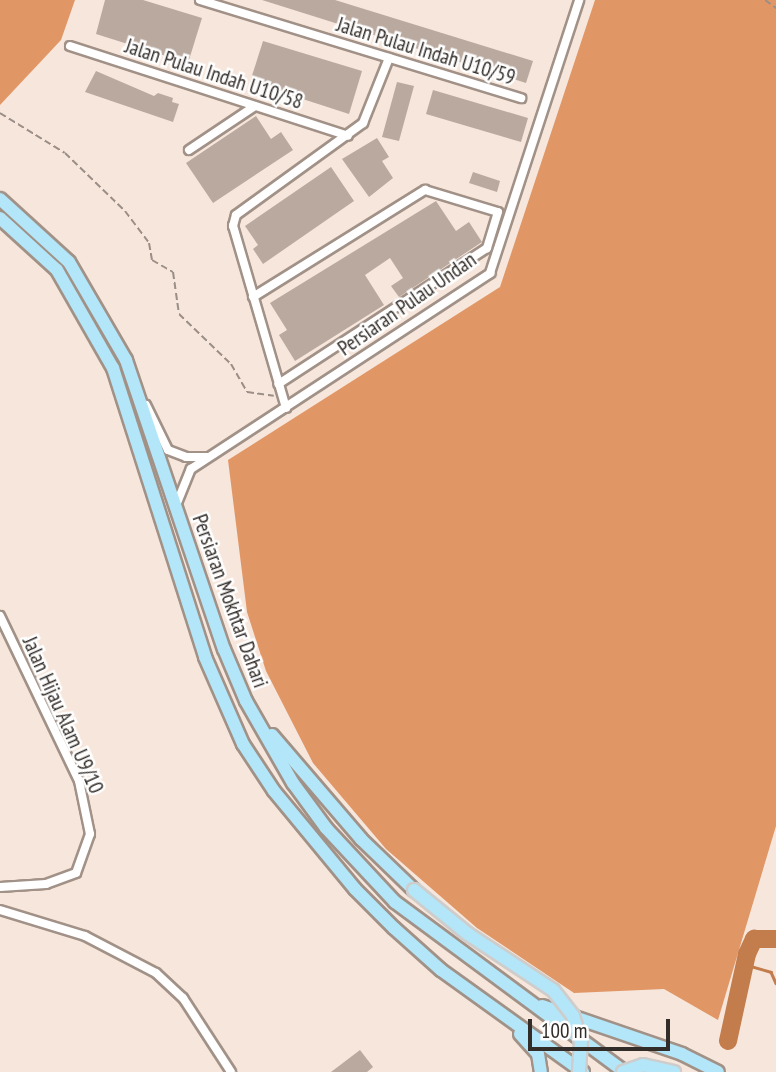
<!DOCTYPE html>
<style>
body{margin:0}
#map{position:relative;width:776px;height:1072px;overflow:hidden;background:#f7e6db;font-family:"PT Sans Narrow",sans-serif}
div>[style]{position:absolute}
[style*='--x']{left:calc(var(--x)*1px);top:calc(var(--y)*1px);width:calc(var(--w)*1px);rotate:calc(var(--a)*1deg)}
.forest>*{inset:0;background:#e09665}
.stream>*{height:2.5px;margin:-1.25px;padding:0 1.25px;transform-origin:1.25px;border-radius:1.25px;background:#c37c4b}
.river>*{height:18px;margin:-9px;padding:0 9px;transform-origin:9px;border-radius:9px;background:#c37c4b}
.building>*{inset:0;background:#baa99f}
.path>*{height:2px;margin-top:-1px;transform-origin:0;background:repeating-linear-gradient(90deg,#9a8e87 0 7px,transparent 0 10.5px)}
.roads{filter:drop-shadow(2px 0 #a19187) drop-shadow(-2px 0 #a19187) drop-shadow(0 2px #a19187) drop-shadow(0 -2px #a19187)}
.street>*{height:8px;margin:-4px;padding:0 4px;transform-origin:4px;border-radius:4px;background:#fff}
.primary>*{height:12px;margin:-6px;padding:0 6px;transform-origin:6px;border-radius:6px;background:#b2e6f8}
.bridges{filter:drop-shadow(2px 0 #cecdcc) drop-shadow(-2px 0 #cecdcc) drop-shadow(0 2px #cecdcc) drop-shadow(0 -2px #cecdcc)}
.primary-bridge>*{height:12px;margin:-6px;padding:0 6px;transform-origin:6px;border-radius:6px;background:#b2e6f8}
span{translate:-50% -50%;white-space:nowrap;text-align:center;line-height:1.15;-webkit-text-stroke:5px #fff;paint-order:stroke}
.street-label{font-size:21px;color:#332d29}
.scale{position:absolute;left:528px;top:1019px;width:142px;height:32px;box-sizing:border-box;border:4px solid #332d29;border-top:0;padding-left:9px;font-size:21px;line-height:24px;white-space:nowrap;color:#332d29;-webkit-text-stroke:5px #fff;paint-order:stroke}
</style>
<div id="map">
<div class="forest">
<i style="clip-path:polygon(0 0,75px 0,61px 40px,0 105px)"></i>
<i style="clip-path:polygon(595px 0,776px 0,776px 826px,718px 1020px,664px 989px,574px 993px,477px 928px,386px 849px,313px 763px,266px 671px,247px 612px,228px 460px,500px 287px)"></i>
</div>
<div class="stream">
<i style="--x:747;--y:965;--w:25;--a:16"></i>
<i style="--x:771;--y:972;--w:12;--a:66"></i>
</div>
<div class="river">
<i style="--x:728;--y:1041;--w:89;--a:-77.7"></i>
<i style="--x:747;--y:954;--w:17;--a:-65"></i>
<i style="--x:754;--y:939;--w:22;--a:0"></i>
</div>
<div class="building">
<i style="clip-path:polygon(105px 0,143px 0,202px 18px,188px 63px,96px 34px)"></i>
<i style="clip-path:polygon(262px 0,335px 0,533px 61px,526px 83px)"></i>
<i style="clip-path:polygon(263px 41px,362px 71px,349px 114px,250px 82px)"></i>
<i style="clip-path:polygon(96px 71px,154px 96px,158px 93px,173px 98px,172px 102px,179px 104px,173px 122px,85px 92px)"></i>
<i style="clip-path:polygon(397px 82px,414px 86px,399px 141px,382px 137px)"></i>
<i style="clip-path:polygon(433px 90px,528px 118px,521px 142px,426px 114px)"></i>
<i style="clip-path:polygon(256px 116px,271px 139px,281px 132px,293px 150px,213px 203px,186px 163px)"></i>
<i style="clip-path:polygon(377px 138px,389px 157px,382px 161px,393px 178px,369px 197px,342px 159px)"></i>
<i style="clip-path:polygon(331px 167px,354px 201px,263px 264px,253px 249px,258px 245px,245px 226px)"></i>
<i style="clip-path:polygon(473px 172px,500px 181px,497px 192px,469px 183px)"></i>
<i style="clip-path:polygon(436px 201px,456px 231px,469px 222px,482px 242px,399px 297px,391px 286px,403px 278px,390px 258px,365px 275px,384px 305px,295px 361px,279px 335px,287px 330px,270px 303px)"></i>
<i style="clip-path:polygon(360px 1050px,373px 1067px,367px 1072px,331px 1072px)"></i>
</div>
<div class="path">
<i style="--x:765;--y:0;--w:14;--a:36"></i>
<i style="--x:0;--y:113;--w:76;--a:31.6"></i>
<i style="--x:65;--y:153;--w:83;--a:44"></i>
<i style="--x:125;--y:211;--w:40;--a:53"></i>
<i style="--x:149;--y:243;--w:17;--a:80"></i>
<i style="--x:152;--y:260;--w:24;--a:30"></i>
<i style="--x:173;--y:272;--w:42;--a:81.9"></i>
<i style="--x:179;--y:314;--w:72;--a:43.9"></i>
<i style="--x:231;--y:364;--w:32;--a:60"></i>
<i style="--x:247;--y:392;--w:27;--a:8"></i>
</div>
<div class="roads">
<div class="street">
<i style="--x:200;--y:0;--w:336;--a:17"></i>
<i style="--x:70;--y:46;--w:292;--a:17.9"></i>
<i style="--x:189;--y:150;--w:79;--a:-33.7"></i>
<i style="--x:253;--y:297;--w:203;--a:-31.9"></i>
<i style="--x:425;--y:190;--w:76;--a:16.8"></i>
<i style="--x:498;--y:212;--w:38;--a:107"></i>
<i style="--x:487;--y:248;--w:249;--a:146.9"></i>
<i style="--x:146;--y:405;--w:50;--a:63.9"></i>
<i style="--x:168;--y:450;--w:19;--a:21"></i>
<i style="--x:186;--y:457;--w:22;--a:0"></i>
<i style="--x:286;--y:408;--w:190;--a:-106.2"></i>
<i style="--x:233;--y:226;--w:11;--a:-75"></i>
<i style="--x:236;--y:215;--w:157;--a:-35.9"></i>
<i style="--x:363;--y:123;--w:70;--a:-68.2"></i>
<i style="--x:177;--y:503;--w:37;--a:-68"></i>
<i style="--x:191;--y:469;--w:358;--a:-33.2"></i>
<i style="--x:490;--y:273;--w:287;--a:-71.9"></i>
<i style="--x:0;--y:616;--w:183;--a:64.4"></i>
<i style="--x:79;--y:781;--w:54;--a:78.3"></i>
<i style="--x:90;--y:834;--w:41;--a:109.7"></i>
<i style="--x:76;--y:873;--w:32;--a:160"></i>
<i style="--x:46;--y:884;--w:46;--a:176.3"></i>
<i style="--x:0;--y:910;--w:89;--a:17"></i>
<i style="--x:85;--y:936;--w:80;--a:27.5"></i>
<i style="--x:156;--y:973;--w:37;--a:43"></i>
<i style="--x:183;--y:998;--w:88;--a:57"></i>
</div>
<div class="primary">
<i style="--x:0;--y:199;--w:93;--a:42.4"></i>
<i style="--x:69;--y:262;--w:113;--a:59.8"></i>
<i style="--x:126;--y:360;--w:305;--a:71.3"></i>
<i style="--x:224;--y:649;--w:56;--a:67.1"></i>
<i style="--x:246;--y:701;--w:95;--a:60.2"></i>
<i style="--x:293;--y:783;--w:56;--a:53.7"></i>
<i style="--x:326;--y:828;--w:101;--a:47"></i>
<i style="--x:395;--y:902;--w:286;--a:36.5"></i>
<i style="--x:0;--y:218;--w:77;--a:42.4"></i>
<i style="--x:57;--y:270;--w:113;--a:60.3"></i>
<i style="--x:113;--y:368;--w:303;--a:72.3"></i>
<i style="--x:205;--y:657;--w:95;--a:66.4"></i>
<i style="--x:243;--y:744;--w:56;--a:56.6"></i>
<i style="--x:274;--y:791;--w:127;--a:50.4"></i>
<i style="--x:355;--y:889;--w:55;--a:45"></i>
<i style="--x:394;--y:928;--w:63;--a:41.8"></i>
<i style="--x:441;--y:970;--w:175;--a:35.7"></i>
<i style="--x:272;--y:735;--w:137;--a:49.4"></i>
<i style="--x:361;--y:839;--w:74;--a:43.9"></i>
<i style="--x:542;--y:1006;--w:148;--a:18.9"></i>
<i style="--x:682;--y:1054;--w:40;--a:26.6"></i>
<i style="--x:520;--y:1034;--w:27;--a:48"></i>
<i style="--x:538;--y:1054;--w:18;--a:81"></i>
</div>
</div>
<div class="bridges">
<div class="primary-bridge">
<i style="--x:414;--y:890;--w:70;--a:39.2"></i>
<i style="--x:468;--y:934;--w:102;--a:33.4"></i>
<i style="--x:553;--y:990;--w:33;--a:52"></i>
<i style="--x:573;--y:1016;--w:27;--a:73"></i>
<i style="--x:581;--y:1042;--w:30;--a:94"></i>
<i style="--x:623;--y:1072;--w:21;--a:-19"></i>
<i style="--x:643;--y:1065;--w:32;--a:13"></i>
</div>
</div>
<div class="street-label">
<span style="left:426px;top:51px;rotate:17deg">Jalan Pulau Indah U10/59</span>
<span style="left:214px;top:74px;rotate:18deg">Jalan Pulau Indah U10/58</span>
<span style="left:407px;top:304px;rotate:-35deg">Persiaran Pulau Undan</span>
<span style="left:230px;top:601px;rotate:70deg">Persiaran Mokhtar Dahari</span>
<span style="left:63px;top:715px;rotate:66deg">Jalan Hijau Alam U9/10</span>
</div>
<div class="scale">100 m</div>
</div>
